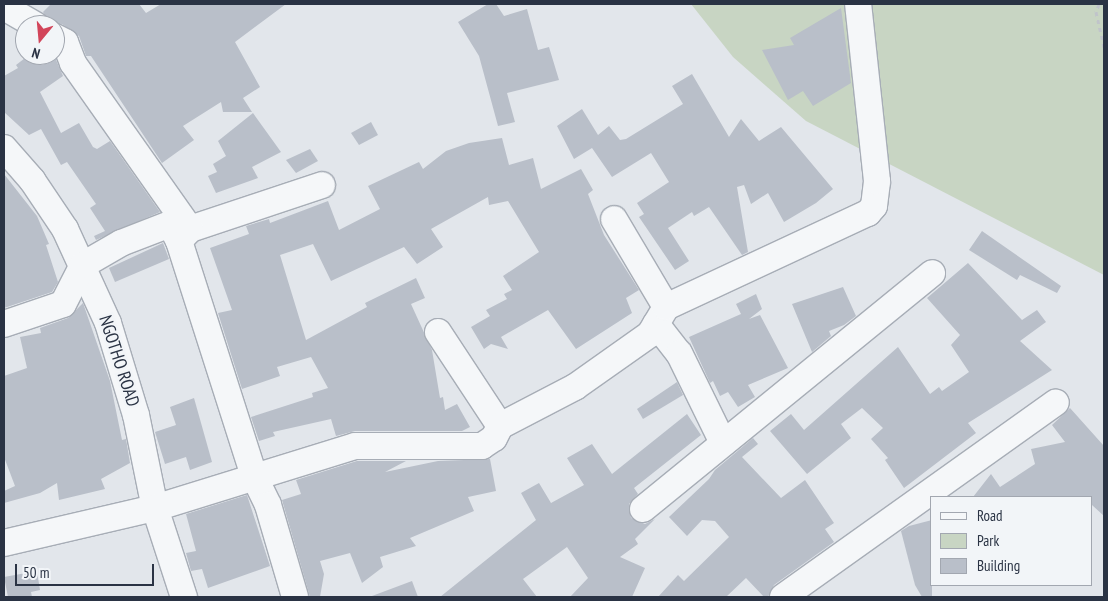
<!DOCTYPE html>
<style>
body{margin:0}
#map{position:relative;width:1108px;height:601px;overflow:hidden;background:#e2e6eb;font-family:"PT Sans Narrow",sans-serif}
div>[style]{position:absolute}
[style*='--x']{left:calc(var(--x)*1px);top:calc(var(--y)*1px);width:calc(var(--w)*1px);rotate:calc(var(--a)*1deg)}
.green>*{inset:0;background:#c8d5c3}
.building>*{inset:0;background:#b9bfc9}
.path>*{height:3px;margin-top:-1.5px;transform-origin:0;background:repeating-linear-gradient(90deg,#c0c4ca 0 4px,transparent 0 8px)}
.roads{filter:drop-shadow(1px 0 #a7adb6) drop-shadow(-1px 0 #a7adb6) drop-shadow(0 1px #a7adb6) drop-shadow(0 -1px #a7adb6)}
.minor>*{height:26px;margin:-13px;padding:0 13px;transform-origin:13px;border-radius:13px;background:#f5f7f9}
span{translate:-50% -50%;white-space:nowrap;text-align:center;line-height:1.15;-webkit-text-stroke:5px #f2f5f8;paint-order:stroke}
.street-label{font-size:18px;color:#2a3344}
.frame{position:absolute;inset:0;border:5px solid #2a3344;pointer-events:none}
.legend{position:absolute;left:930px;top:496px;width:162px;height:90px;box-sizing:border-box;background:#f2f5f8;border:1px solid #a2a7b0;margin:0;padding:6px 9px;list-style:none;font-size:15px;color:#2a3344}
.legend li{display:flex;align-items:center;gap:10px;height:25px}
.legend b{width:25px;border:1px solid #a2a7b0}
.north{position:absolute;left:15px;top:15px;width:50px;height:50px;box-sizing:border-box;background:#f2f5f8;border:1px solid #a2a7b0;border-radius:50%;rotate:197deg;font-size:14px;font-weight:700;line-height:20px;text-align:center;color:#2a3344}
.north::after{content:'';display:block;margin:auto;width:18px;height:22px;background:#d2455a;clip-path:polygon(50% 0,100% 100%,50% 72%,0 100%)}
.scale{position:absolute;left:15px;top:564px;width:139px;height:22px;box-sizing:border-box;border:2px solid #2a3344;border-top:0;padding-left:6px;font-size:15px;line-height:18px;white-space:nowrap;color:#2a3344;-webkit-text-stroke:4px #f2f5f8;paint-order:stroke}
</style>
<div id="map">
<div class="green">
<i style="clip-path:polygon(691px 4px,1104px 4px,1104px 275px,806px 121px,733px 57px)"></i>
</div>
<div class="building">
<i style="clip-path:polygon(51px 4px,139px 4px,146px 13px,161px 4px,286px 4px,235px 42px,260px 87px,243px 98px,252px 112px,223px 112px,221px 102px,183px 126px,194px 140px,162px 163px,91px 56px,86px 56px,79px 36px,62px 24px,50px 23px,43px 12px)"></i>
<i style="clip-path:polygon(488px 4px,496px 4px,504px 16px,527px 9px,538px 50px,549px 47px,559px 80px,507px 93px,515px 122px,498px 126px,479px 56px,458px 22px)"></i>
<i style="clip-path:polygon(841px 8px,851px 83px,813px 106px,803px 91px,788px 100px,762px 50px,794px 45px,790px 38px)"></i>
<i style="clip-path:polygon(29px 55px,54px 55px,63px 76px,40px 92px,61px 133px,79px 123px,93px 147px,97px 149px,110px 141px,160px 212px,96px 240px,94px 236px,105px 231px,90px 208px,96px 204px,67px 162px,61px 165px,41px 129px,29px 135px,4px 112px,4px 76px,18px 68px,16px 65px)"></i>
<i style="clip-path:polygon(692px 74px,729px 137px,741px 119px,759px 141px,781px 127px,833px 189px,816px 203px,784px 222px,768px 193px,751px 204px,744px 185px,737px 187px,748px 252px,742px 255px,709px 207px,694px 216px,692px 212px,668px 228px,689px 261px,675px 270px,639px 217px,644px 214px,637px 203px,669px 182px,651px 153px,612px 177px,592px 148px,574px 159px,557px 126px,582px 109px,598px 135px,609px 126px,620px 140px,626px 139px,683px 104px,672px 86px)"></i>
<i style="clip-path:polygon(253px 113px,281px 152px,252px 167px,258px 178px,216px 193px,208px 176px,217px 172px,213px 164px,226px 156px,218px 141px)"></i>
<i style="clip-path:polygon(371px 122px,378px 135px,359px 145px,351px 133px)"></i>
<i style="clip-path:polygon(502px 138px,509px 165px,533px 158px,541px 189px,581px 169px,593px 190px,588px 194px,604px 235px,639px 290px,626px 298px,632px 313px,576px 349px,548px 310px,501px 337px,508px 349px,491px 344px,484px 349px,471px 327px,490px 316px,486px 310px,507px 299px,504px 294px,512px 290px,503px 276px,539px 252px,508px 201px,489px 205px,488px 197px,431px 229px,443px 247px,417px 264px,404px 247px,331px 281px,313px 244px,280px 255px,306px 340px,367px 307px,365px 303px,416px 278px,425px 298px,411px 304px,432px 350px,440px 398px,443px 397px,445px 410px,457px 404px,470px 427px,462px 431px,355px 431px,336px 436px,331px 419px,273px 432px,275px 436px,259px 441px,251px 417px,313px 397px,312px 393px,328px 388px,311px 357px,277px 367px,280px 376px,242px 389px,218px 313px,232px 310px,210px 248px,249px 234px,246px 226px,269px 219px,270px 223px,328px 201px,339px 230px,380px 209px,368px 186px,419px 162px,423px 169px,446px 151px,469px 143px)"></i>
<i style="clip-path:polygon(310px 149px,318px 161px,296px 173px,286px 160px)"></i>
<i style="clip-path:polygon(4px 174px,37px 216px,49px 244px,46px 245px,58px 282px,52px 292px,4px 308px)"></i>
<i style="clip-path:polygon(982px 231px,1061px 286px,1057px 293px,1020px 275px,1017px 280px,969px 250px)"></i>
<i style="clip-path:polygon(163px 243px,169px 259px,115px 282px,109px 268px)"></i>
<i style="clip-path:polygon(968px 263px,1022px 320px,1037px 310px,1046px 322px,1020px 341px,1052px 370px,968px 423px,976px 433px,904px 488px,885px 460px,888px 458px,871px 439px,883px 428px,862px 408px,841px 424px,851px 438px,807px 474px,770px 431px,791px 414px,804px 430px,898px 347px,930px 394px,939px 387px,942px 391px,969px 372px,951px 345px,960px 335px,927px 298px)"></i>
<i style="clip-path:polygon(843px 287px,856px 316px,844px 325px,829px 331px,831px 336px,812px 352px,792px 304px)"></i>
<i style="clip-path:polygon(756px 294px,762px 309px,749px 319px,760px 315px,788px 368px,748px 385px,755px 397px,738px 407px,728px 392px,720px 396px,713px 381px,710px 383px,689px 337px,741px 314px,736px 304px)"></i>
<i style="clip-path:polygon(83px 303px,110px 381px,122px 440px,126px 439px,130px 463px,101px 479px,105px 489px,59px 500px,57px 483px,40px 493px,4px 503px,4px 491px,15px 486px,4px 457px,4px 376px,27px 368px,20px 337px,41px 333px,40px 328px,68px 318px)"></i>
<i style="clip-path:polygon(677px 382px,683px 395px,643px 419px,637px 409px)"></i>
<i style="clip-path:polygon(194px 398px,212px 462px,190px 470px,186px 457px,165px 464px,155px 432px,176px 425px,170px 407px)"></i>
<i style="clip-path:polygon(1070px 408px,1104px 446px,1104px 516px,1092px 505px,1092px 497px,973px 497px,991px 474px,1000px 487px,1035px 464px,1031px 449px,1065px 442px,1052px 425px)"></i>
<i style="clip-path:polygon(687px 414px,701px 435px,634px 488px,638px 494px,629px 504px,631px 518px,645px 524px,655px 519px,635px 539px,638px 544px,620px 557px,645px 568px,632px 597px,570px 597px,588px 578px,567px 547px,523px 579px,537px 597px,440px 597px,536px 520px,521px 493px,539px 483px,551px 503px,584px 485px,567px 458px,592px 444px,612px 474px)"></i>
<i style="clip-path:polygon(753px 438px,758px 444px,742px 457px,781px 498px,805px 480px,834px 523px,825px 529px,834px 542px,774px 585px,768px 597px,764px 597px,746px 578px,726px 597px,658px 597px,678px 575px,684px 581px,729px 537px,715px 521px,702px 520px,687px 536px,669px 517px,709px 479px,715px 470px)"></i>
<i style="clip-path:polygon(490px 459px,496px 491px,468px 497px,474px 511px,410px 538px,416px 546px,380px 557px,383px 567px,362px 583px,350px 553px,320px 561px,324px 574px,320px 597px,310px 597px,282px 500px,301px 494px,296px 480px,357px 461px,406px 461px,385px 472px,438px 461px)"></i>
<i style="clip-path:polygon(247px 495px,270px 566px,208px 588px,202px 569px,191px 571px,186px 553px,196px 551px,186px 514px)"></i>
<i style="clip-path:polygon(932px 520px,932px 597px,922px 597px,915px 585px,901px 531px,909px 526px)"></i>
<i style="clip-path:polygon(37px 571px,40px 590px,31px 592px,32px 597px,8px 597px,4px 577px)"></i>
<i style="clip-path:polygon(412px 581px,418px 597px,373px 597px,372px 596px)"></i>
</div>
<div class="path">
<i style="--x:1099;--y:4;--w:9;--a:111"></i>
<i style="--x:1096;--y:12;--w:36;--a:77"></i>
</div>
<div class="roads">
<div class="minor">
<i style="--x:4;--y:7;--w:36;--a:30"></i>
<i style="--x:4;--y:148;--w:43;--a:48.8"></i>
<i style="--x:32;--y:180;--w:59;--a:56"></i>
<i style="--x:65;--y:229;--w:103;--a:65.4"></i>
<i style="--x:108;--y:323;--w:96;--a:73.1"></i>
<i style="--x:136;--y:415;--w:95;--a:78.5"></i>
<i style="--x:155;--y:508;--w:94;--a:72"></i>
<i style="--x:190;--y:229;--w:139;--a:-18.4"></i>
<i style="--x:179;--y:241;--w:247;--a:72.3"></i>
<i style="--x:254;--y:476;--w:32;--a:64"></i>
<i style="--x:268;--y:505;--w:96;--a:73.6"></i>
<i style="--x:666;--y:307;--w:223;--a:-25"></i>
<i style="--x:868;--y:213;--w:9;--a:-49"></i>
<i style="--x:874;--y:206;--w:25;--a:-83"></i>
<i style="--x:877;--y:181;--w:178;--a:-96.1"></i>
<i style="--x:4;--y:324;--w:62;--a:-18.7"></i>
<i style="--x:63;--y:304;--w:44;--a:-62.9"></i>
<i style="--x:83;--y:265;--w:44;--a:-30.1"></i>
<i style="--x:121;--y:243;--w:53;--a:-21.2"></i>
<i style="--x:170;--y:224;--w:19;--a:62"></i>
<i style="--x:179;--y:241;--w:16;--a:-47"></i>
<i style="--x:190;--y:229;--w:203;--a:-125.2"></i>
<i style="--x:73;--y:63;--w:22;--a:-111"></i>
<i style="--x:65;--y:42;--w:11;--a:-153"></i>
<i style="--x:656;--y:324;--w:37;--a:52"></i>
<i style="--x:679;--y:353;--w:100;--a:63.9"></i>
<i style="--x:438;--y:332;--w:113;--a:56.6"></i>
<i style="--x:500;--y:426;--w:85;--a:-27.5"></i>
<i style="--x:575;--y:387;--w:92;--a:-35.2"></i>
<i style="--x:650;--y:334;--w:31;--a:-59"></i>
<i style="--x:666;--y:307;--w:102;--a:-120.6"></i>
<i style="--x:643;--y:509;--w:373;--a:-39.2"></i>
<i style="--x:4;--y:543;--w:155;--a:-13.1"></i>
<i style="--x:155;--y:508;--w:209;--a:-17.2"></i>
<i style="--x:355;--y:446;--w:127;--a:0"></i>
<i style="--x:482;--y:446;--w:14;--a:-34"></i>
<i style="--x:494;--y:438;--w:13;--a:-63"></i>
<i style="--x:783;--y:597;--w:335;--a:-35.5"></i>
</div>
</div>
<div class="street-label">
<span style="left:119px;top:361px;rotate:72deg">NGOTHO ROAD</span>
</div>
<div class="frame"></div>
<ul class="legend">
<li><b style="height:6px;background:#f5f7f9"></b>Road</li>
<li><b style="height:14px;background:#c8d5c3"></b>Park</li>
<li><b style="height:14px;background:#b9bfc9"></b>Building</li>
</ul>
<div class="north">N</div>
<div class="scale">50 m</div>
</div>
